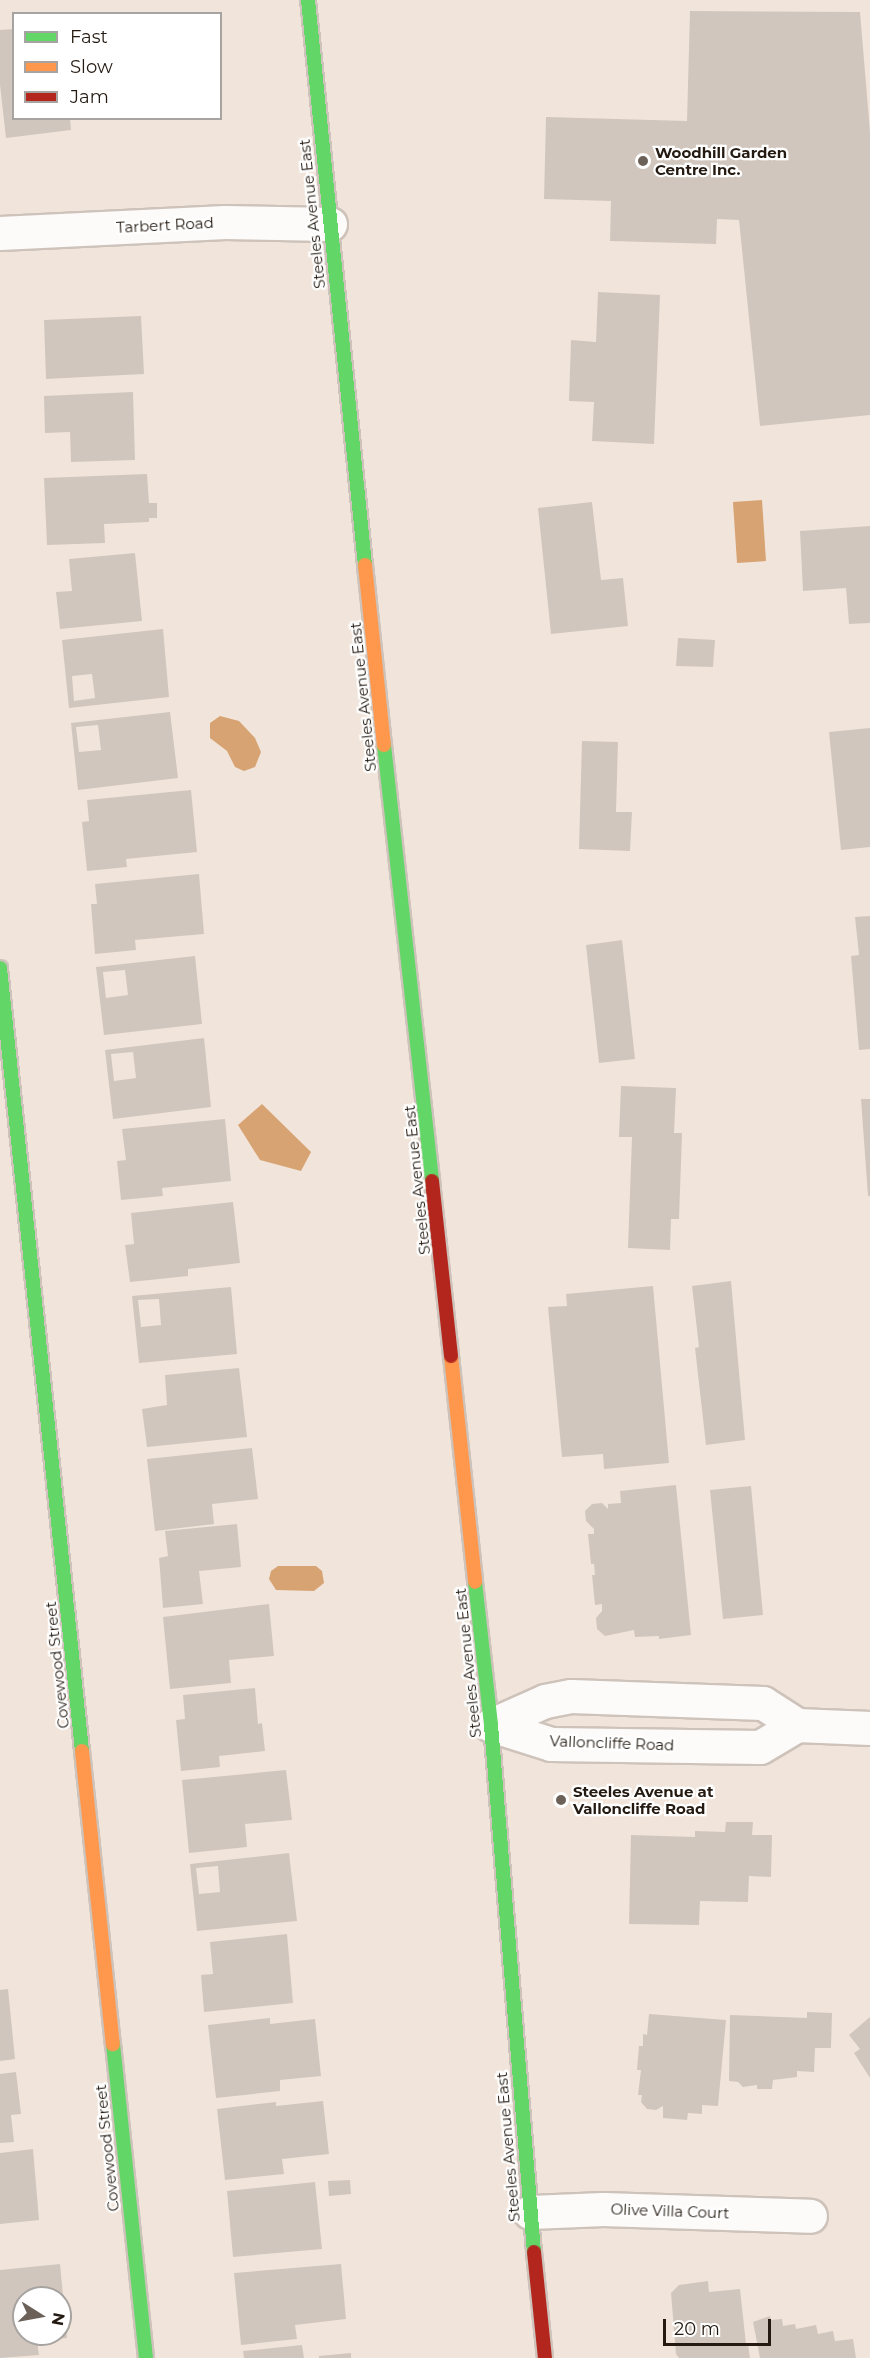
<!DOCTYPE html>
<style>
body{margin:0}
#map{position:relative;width:870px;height:2358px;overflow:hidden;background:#f1e5db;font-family:Montserrat,sans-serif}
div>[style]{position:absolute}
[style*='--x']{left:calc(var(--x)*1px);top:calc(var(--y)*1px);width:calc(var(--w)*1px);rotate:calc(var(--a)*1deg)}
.water>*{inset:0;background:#d8a373}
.building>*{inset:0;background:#d1c6bd}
.roads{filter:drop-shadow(2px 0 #cec3bb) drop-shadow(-2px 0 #cec3bb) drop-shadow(0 2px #cec3bb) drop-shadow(0 -2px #cec3bb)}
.street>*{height:33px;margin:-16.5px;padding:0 16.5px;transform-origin:16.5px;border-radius:16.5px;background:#fdfbfa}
.fast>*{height:14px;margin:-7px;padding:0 7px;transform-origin:7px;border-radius:7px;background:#63d668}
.slow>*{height:14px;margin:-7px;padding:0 7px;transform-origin:7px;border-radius:7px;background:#ff974d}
.jam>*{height:14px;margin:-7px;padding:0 7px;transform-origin:7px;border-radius:7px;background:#b3261e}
.dots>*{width:16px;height:16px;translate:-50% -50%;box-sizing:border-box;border:3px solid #fff;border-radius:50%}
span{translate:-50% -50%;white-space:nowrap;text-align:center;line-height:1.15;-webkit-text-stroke:4.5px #fff;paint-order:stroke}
.poi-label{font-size:15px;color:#241a11;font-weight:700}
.left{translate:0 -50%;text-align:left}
.street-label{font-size:15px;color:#241a11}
.legend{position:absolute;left:12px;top:12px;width:210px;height:108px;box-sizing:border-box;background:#fff;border:2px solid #a7a3a0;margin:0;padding:8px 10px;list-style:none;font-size:18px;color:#241a11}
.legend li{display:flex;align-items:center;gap:12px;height:30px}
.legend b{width:30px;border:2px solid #a7a3a0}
.north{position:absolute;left:12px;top:2286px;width:60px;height:60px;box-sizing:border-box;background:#fff;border:2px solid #a7a3a0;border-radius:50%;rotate:101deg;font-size:16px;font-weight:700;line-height:24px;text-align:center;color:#241a11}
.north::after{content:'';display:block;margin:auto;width:21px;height:27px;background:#6c6158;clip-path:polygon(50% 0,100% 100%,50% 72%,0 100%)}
.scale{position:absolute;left:663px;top:2319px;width:108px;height:27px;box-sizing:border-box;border:3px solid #241a11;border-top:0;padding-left:8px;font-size:18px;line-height:21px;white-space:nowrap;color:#241a11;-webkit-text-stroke:4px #fff;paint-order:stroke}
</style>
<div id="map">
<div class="water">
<i style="clip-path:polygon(762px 500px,766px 561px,737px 563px,733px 502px)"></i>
<i style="clip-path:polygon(220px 716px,239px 721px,255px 738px,261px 752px,255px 767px,244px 771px,235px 767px,227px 751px,210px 738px,210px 723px)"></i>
<i style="clip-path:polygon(262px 1104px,311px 1152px,301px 1171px,260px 1160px,238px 1125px)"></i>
<i style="clip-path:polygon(278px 1566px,316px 1566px,322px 1571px,324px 1583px,314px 1591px,276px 1590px,269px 1579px,271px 1571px)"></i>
</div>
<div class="building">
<i style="clip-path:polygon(690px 11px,860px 12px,870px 132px,870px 415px,760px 426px,739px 220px,717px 219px,716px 244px,610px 241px,611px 201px,544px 199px,546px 117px,687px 121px)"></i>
<i style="clip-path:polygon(14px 29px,14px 118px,70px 118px,71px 130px,6px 138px,0 85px,0 30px)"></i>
<i style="clip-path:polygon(598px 292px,660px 295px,654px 444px,592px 441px,594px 402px,569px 401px,571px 340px,596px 342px)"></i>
<i style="clip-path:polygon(141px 316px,144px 374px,46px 379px,44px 320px)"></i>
<i style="clip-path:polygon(133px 392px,135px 460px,71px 462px,70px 432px,45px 433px,44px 396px)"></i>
<i style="clip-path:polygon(147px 474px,149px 503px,157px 503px,157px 518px,149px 518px,149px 522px,104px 524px,105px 543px,47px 545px,44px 478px)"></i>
<i style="clip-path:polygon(592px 502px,601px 580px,623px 578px,628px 626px,551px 634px,538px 508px)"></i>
<i style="clip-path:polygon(870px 526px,870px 623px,849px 624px,846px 588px,803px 591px,800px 531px)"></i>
<i style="clip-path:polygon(135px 553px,142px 621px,60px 629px,56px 592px,72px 591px,69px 559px)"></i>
<i style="clip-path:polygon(evenodd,163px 629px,169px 697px,69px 708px,62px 640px,163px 629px,92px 674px,95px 698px,74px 701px,72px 676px,92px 674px)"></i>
<i style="clip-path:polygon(678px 638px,715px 640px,713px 667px,676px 666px)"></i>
<i style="clip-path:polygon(evenodd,170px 712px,178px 778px,78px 790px,71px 723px,170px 712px,98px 725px,101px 750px,79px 752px,76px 727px,98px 725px)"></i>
<i style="clip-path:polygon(870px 728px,870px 847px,841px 850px,829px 732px)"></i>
<i style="clip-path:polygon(582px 741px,618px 742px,616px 812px,632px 812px,630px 851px,579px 849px)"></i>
<i style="clip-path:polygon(191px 790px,197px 852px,126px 859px,127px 867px,87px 871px,82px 822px,89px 821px,87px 800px)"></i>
<i style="clip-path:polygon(199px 874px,204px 934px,135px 940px,136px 950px,95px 954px,91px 904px,97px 904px,95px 884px)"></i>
<i style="clip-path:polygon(870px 916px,870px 1049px,859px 1050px,851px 956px,859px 955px,855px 917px)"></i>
<i style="clip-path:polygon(622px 940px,635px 1059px,599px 1063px,586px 945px)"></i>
<i style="clip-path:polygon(evenodd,195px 956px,202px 1024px,104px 1035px,96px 967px,195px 956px,125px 970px,128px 995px,106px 998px,103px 972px,125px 970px)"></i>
<i style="clip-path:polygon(evenodd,204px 1038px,211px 1107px,113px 1119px,105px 1050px,204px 1038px,133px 1052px,136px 1078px,114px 1081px,111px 1054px,133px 1052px)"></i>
<i style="clip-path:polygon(621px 1086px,676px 1088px,674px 1133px,682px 1133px,679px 1219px,671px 1219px,670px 1250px,628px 1248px,632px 1137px,619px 1137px)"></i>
<i style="clip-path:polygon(861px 1099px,870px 1099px,870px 1196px,868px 1196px)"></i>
<i style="clip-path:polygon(225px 1119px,231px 1181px,162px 1188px,163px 1196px,121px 1200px,117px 1161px,126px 1160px,122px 1129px)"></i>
<i style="clip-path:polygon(233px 1202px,240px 1263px,188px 1269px,188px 1276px,130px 1282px,125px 1245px,134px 1244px,131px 1213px)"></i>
<i style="clip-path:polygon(731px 1281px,745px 1440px,706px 1445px,695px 1348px,699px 1347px,692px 1286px)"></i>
<i style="clip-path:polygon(653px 1286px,669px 1463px,604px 1469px,603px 1454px,562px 1457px,548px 1307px,567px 1306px,566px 1294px)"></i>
<i style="clip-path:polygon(evenodd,231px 1287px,237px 1354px,139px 1363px,132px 1296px,231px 1287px,159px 1299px,161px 1325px,141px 1327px,138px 1300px,159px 1299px)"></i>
<i style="clip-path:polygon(239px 1368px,247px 1437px,147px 1447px,142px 1409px,167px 1405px,165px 1375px)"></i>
<i style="clip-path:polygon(252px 1448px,258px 1499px,212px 1504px,214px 1524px,155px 1531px,147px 1459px)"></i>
<i style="clip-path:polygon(676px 1485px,691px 1635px,659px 1639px,659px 1636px,635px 1637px,634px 1630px,605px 1636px,597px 1629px,596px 1618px,602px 1611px,602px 1604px,595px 1605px,592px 1575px,595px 1575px,594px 1564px,591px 1564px,588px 1534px,594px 1534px,594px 1529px,586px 1521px,585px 1511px,592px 1504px,602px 1503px,608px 1509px,608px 1504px,621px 1503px,620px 1491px)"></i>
<i style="clip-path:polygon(751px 1486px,763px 1615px,723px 1619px,710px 1490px)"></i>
<i style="clip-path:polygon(237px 1524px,241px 1567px,199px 1571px,203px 1604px,163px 1608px,159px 1558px,168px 1556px,165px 1531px)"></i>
<i style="clip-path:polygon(269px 1604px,274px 1656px,229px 1660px,231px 1683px,170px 1689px,163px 1617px)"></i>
<i style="clip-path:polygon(255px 1688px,258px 1724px,262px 1723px,265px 1751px,219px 1756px,220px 1767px,181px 1771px,176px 1720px,185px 1719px,183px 1695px)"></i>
<i style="clip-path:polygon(286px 1770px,292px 1820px,245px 1824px,247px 1847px,189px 1853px,182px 1780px)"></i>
<i style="clip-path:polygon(726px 1822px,753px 1822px,752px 1835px,772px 1835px,771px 1877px,749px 1876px,748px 1902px,700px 1901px,699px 1925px,629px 1924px,631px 1835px,695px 1837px,695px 1831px,725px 1832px)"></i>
<i style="clip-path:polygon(evenodd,289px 1853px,297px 1921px,197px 1931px,190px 1864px,289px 1853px,218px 1866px,220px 1892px,199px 1894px,196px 1868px,218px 1866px)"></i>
<i style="clip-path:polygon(287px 1934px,293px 2003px,204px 2012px,201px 1975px,213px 1974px,210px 1942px)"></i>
<i style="clip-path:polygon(8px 1989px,15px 2059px,0 2061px,0 1990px)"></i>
<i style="clip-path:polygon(807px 2012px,832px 2013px,831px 2048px,815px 2048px,814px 2072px,797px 2071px,797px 2077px,773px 2080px,772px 2089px,757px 2089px,757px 2085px,743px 2087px,738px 2082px,729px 2081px,730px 2015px,807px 2018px)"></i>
<i style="clip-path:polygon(649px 2014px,726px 2020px,718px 2106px,702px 2105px,702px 2114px,688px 2113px,687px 2120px,663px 2118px,663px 2106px,656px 2110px,647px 2109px,641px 2102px,642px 2095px,638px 2095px,641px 2070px,637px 2070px,639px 2046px,643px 2046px,643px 2034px,647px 2035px)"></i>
<i style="clip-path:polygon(870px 2017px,870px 2078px,854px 2053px,860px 2049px,849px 2035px)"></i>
<i style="clip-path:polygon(270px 2018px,270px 2024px,315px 2019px,321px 2076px,280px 2080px,280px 2091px,216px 2098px,208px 2025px)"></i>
<i style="clip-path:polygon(16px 2072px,21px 2114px,11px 2115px,14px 2142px,0 2143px,0 2074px)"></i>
<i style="clip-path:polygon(323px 2101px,329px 2154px,282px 2159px,284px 2174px,225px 2180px,217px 2109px,276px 2102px,276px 2106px)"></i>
<i style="clip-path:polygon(33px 2149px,39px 2220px,0 2224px,0 2153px)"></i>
<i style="clip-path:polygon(350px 2180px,351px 2194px,329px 2196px,328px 2181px)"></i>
<i style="clip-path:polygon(315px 2182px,322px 2249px,233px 2257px,227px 2191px)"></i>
<i style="clip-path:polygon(evenodd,60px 2264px,67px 2338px,37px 2341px,39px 2355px,0 2358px,0 2270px,60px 2264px,24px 2298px,60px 2298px,60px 2334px,24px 2334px,24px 2298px)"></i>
<i style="clip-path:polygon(341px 2264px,346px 2319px,295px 2325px,297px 2339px,241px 2345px,234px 2273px)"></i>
<i style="clip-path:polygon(708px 2281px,709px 2292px,740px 2289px,746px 2344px,748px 2344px,750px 2358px,679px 2358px,676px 2354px,671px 2293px,679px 2285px)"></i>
<i style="clip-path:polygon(770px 2316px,771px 2320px,782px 2319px,783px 2326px,795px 2324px,796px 2329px,816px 2325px,818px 2334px,833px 2331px,835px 2341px,853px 2339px,856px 2358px,760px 2358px,753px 2322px)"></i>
<i style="clip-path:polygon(302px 2345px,304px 2358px,244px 2358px,243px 2351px)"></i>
<i style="clip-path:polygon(351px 2353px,351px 2358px,319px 2358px,319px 2356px)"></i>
</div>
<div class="roads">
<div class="street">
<i style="--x:0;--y:233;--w:225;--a:-2.8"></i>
<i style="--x:225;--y:222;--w:105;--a:1.1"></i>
<i style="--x:491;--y:1725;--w:63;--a:17.6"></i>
<i style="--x:551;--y:1744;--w:209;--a:0.8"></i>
<i style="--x:760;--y:1747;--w:43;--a:-30.7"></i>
<i style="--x:797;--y:1725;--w:73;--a:2.4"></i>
<i style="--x:491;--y:1725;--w:59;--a:-24"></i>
<i style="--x:545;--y:1701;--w:26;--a:-11"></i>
<i style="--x:571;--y:1696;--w:192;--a:2.1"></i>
<i style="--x:763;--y:1703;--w:40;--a:32.9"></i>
<i style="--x:530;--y:2212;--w:73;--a:-2.4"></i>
<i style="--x:603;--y:2209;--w:207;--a:1.9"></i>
</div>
<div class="fast">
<i style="--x:308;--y:0;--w:568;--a:84.24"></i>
<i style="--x:384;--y:745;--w:439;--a:83.7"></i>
<i style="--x:0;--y:968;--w:787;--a:84.02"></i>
<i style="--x:475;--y:1582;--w:144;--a:83.6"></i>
<i style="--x:491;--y:1725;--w:529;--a:85.34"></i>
<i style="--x:113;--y:2044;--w:316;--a:84"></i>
</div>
<div class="slow">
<i style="--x:365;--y:565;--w:181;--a:84"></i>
<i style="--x:451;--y:1356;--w:227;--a:83.9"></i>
<i style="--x:82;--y:1751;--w:295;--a:84"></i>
</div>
<div class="jam">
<i style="--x:432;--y:1181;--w:176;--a:83.8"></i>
<i style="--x:534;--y:2252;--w:107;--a:84.1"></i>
</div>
</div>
<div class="dots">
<i style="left:643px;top:161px;background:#6c6158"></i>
<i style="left:561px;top:1800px;background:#6c6158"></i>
</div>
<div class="poi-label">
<span class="left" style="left:655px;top:161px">Woodhill Garden<br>Centre Inc.</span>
<span class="left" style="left:573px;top:1800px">Steeles Avenue at<br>Valloncliffe Road</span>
</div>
<div class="street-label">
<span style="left:312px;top:214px;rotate:-96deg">Steeles Avenue East</span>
<span style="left:165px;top:225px;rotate:-3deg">Tarbert Road</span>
<span style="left:363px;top:697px;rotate:-96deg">Steeles Avenue East</span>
<span style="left:417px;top:1180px;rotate:-96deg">Steeles Avenue East</span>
<span style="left:468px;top:1663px;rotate:-96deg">Steeles Avenue East</span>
<span style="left:57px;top:1665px;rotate:-96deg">Covewood Street</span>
<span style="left:612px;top:1743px;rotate:2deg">Valloncliffe Road</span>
<span style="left:508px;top:2147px;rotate:-95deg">Steeles Avenue East</span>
<span style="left:107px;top:2148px;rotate:-96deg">Covewood Street</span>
<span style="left:670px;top:2211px;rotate:2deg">Olive Villa Court</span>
</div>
<ul class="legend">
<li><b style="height:8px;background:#63d668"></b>Fast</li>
<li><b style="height:8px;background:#ff974d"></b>Slow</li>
<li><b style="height:8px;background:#b3261e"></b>Jam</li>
</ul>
<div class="north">N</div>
<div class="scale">20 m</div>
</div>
